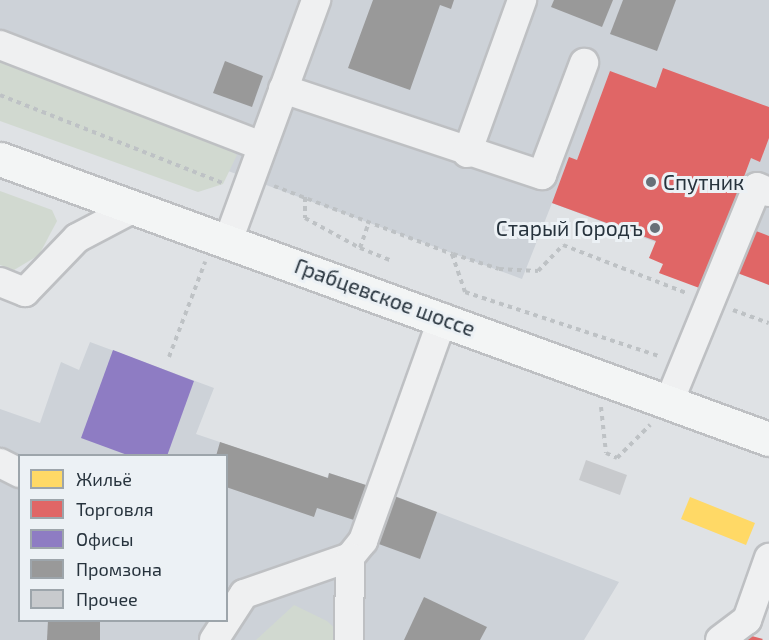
<!DOCTYPE html>
<meta charset="utf-8">
<style>
body{margin:0}
#map{position:relative;width:769px;height:640px;overflow:hidden;background:#dfe2e5;font-family:"Exo 2",sans-serif}
div>[style]{position:absolute}
[style*='--x']{left:calc(var(--x)*1px);top:calc(var(--y)*1px);width:calc(var(--w)*1px);rotate:calc(var(--a)*1deg)}
.built>*{inset:0;background:#cdd2d8}
.green>*{inset:0;background:#d1d9d0}
.homes>*{inset:0;background:#ffd966}
.shops>*{inset:0;background:#e06666}
.offices>*{inset:0;background:#8e7cc3}
.industry>*{inset:0;background:#999}
.building>*{inset:0;background:#c8cacd}
.path>*{height:4px;margin-top:-2px;transform-origin:0;background:repeating-linear-gradient(90deg,#bec2c5 0 4.5px,transparent 0 9px)}
.roads{filter:drop-shadow(2px 0 #bec0c3) drop-shadow(-2px 0 #bec0c3) drop-shadow(0 2px #bec0c3) drop-shadow(0 -2px #bec0c3)}
.minor>*{height:28px;margin:-14px;padding:0 14px;transform-origin:14px;border-radius:14px;background:#eff0f1}
.major>*{height:33px;margin:-16.5px;padding:0 16.5px;transform-origin:16.5px;border-radius:16.5px;background:#f3f5f5}
.dots>*{width:16px;height:16px;translate:-50% -50%;box-sizing:border-box;border:3px solid #ecf1f5;border-radius:50%}
span{translate:-50% -50%;white-space:nowrap;text-align:center;line-height:1.15;-webkit-text-stroke:6px #ecf1f5;paint-order:stroke}
.poi-label{font-size:21px;color:#27333d}
.left{translate:0 -50%;text-align:left}
.right{translate:-100% -50%;text-align:right}
.street-label{font-size:21px;color:#27333d}
.legend{position:absolute;left:18px;top:454px;width:210px;height:168px;box-sizing:border-box;background:#ecf1f5;border:2px solid #9da5ab;margin:0;padding:8px 10px;list-style:none;font-size:18px;color:#27333d}
.legend li{display:flex;align-items:center;gap:12px;height:30px}
.legend b{width:30px;border:2px solid #9da5ab}
</style>
<div id="map">
<div class="built">
<i style="clip-path:polygon(0 0,769px 0,769px 285px,552px 203px,522px 279px,0 87px)"></i>
<i style="clip-path:polygon(evenodd,90px 342px,214px 388px,196px 434px,327px 478px,329px 473px,369px 486px,619px 582px,584px 640px,0 640px,0 409px,40px 423px,61px 362px,79px 370px,90px 342px,20px 456px,226px 456px,226px 620px,20px 620px,20px 456px)"></i>
</div>
<div class="green">
<i style="clip-path:polygon(0 60px,207px 137px,237px 155px,223px 184px,198px 192px,0 121px)"></i>
<i style="clip-path:polygon(0 191px,52px 210px,57px 221px,39px 255px,14px 270px,0 265px)"></i>
<i style="clip-path:polygon(294px 605px,327px 621px,339px 632px,339px 640px,256px 640px)"></i>
</div>
<div class="homes">
<i style="clip-path:polygon(690px 497px,755px 523px,746px 545px,681px 519px)"></i>
</div>
<div class="shops">
<i style="clip-path:polygon(663px 68px,769px 107px,769px 138px,760px 162px,751px 158px,702px 289px,659px 273px,663px 264px,649px 258px,656px 241px,552px 203px,569px 157px,577px 160px,610px 71px,656px 88px)"></i>
<i style="clip-path:polygon(748px 228px,769px 236px,769px 285px,732px 271px)"></i>
<i style="clip-path:polygon(748px 635px,763px 639px,762px 640px,746px 640px)"></i>
</div>
<div class="offices">
<i style="clip-path:polygon(113px 350px,194px 381px,167px 456px,130px 456px,81px 438px)"></i>
</div>
<div class="industry">
<i style="clip-path:polygon(373px 0,454px 0,451px 9px,440px 5px,410px 90px,348px 68px)"></i>
<i style="clip-path:polygon(554px 0,613px 0,602px 27px,551px 7px)"></i>
<i style="clip-path:polygon(623px 0,676px 0,657px 51px,610px 34px)"></i>
<i style="clip-path:polygon(225px 61px,263px 76px,252px 107px,213px 93px)"></i>
<i style="clip-path:polygon(220px 442px,328px 478px,329px 473px,369px 486px,357px 521px,317px 508px,314px 517px,226px 487px,226px 456px,216px 456px)"></i>
<i style="clip-path:polygon(394px 496px,437px 512px,420px 559px,376px 543px)"></i>
<i style="clip-path:polygon(424px 597px,487px 627px,480px 640px,404px 640px)"></i>
<i style="clip-path:polygon(48px 620px,100px 620px,100px 640px,47px 640px)"></i>
</div>
<div class="building">
<i style="clip-path:polygon(586px 460px,627px 475px,620px 495px,579px 480px)"></i>
</div>
<div class="path">
<i style="--x:0;--y:95;--w:239;--a:21.6"></i>
<i style="--x:274;--y:186;--w:191;--a:20.9"></i>
<i style="--x:452;--y:254;--w:40;--a:71.1"></i>
<i style="--x:465;--y:292;--w:206;--a:18.3"></i>
<i style="--x:305;--y:197;--w:21;--a:90"></i>
<i style="--x:305;--y:218;--w:63;--a:28.6"></i>
<i style="--x:360;--y:248;--w:28;--a:-71"></i>
<i style="--x:360;--y:248;--w:35;--a:22"></i>
<i style="--x:453;--y:254;--w:48;--a:18.1"></i>
<i style="--x:499;--y:269;--w:39;--a:3"></i>
<i style="--x:538;--y:271;--w:36;--a:-46"></i>
<i style="--x:563;--y:245;--w:132;--a:21.3"></i>
<i style="--x:733;--y:310;--w:38;--a:20"></i>
<i style="--x:169;--y:357;--w:102;--a:-69.2"></i>
<i style="--x:601;--y:407;--w:46;--a:83.8"></i>
<i style="--x:606;--y:453;--w:12;--a:24"></i>
<i style="--x:617;--y:458;--w:47;--a:-45"></i>
</div>
<div class="roads">
<div class="minor">
<i style="--x:0;--y:45;--w:281;--a:21.1"></i>
<i style="--x:283;--y:89;--w:273;--a:18.4"></i>
<i style="--x:542;--y:175;--w:120;--a:-69.4"></i>
<i style="--x:467;--y:153;--w:163;--a:-70.2"></i>
<i style="--x:228;--y:241;--w:257;--a:-69.9"></i>
<i style="--x:0;--y:282;--w:27;--a:22"></i>
<i style="--x:25;--y:292;--w:75;--a:-46.1"></i>
<i style="--x:77;--y:238;--w:67;--a:-27.7"></i>
<i style="--x:669;--y:402;--w:232;--a:-67.7"></i>
<i style="--x:757;--y:187;--w:13;--a:23"></i>
<i style="--x:0;--y:463;--w:22;--a:27"></i>
<i style="--x:214;--y:640;--w:55;--a:-56.9"></i>
<i style="--x:244;--y:594;--w:112;--a:-19.2"></i>
<i style="--x:350;--y:557;--w:21;--a:-51"></i>
<i style="--x:363;--y:541;--w:237;--a:-70.3"></i>
<i style="--x:349;--y:640;--w:83;--a:-89.3"></i>
<i style="--x:720;--y:640;--w:34;--a:-37"></i>
<i style="--x:747;--y:620;--w:66;--a:-70.5"></i>
</div>
<div class="major">
<i style="--x:0;--y:159;--w:818;--a:20.01"></i>
</div>
</div>
<div class="dots">
<i style="left:651px;top:182px;background:#677078"></i>
<i style="left:655px;top:228px;background:#677078"></i>
</div>
<div class="poi-label">
<span class="left" style="left:663px;top:182px">Спутник</span>
<span class="right" style="left:643px;top:228px">Старый Городъ</span>
</div>
<div class="street-label">
<span style="left:385px;top:297px;rotate:20deg">Грабцевское шоссе</span>
</div>
<ul class="legend">
<li><b style="height:16px;background:#ffd966"></b>Жильё</li>
<li><b style="height:16px;background:#e06666"></b>Торговля</li>
<li><b style="height:16px;background:#8e7cc3"></b>Офисы</li>
<li><b style="height:16px;background:#999"></b>Промзона</li>
<li><b style="height:16px;background:#c8cacd"></b>Прочее</li>
</ul>
</div>
